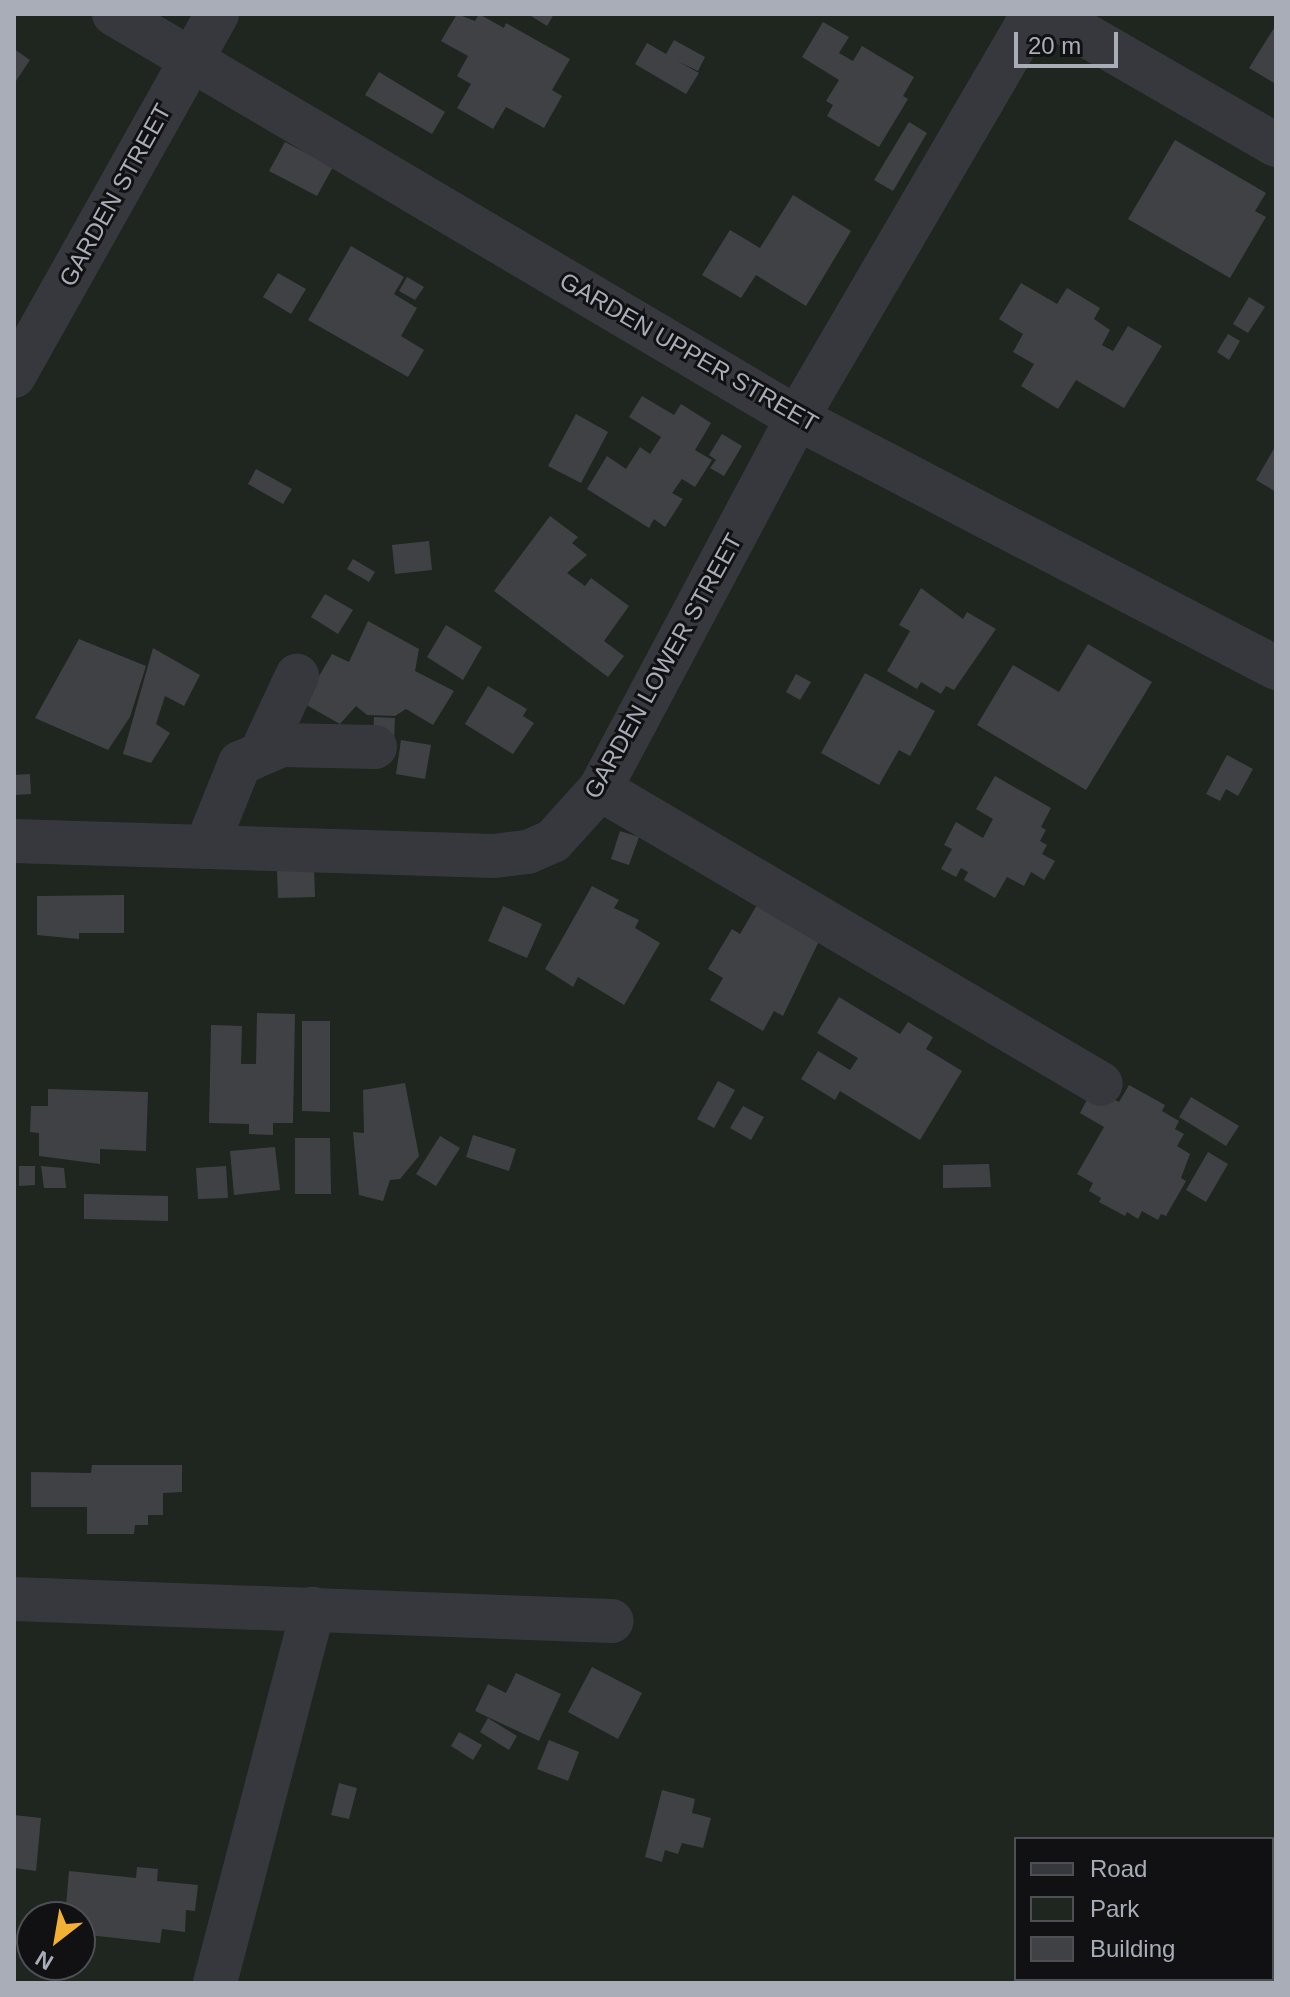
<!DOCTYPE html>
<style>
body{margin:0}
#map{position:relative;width:1290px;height:1997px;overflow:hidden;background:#161618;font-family:Arial,sans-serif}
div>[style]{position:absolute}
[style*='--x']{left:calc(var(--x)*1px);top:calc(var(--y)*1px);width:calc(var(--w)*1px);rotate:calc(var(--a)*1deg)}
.green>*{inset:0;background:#1e261f}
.building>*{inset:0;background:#404145}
.minor>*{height:44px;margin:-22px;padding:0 22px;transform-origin:22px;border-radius:22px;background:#37383d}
span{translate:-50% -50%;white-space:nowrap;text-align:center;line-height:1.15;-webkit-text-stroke:6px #111113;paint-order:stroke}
.street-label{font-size:24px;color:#a8adb8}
.frame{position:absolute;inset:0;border:16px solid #a8adb8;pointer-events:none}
.legend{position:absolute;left:1014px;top:1837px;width:260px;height:144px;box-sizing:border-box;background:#111113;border:2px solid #4d4f55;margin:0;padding:10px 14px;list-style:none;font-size:24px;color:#a8adb8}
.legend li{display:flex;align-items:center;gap:16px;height:40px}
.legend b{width:40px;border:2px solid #4d4f55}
.north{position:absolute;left:16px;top:1901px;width:80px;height:80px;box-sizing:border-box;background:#111113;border:2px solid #4d4f55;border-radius:50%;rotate:211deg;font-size:22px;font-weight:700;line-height:32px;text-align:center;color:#a8adb8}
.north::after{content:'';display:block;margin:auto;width:28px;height:36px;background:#f2b134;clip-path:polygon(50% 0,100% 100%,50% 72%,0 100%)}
.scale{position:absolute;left:1014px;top:32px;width:104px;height:36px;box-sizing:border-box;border:4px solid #a8adb8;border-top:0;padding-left:10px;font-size:24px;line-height:28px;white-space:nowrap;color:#a8adb8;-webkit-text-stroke:6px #111113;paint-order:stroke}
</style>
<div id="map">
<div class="green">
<i style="clip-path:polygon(evenodd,14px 14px,1276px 14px,1276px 1983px,14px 1983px,14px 14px,1016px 1839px,1272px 1839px,1272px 1979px,1016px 1979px,1016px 1839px,14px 14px,32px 1917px,80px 1917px,80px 1965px,32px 1965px,32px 1917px)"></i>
</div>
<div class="building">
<i style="clip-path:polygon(457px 14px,475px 21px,479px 14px,504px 28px,506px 23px,570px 59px,552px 90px,562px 96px,544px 128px,506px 107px,493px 129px,457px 108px,471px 84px,457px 76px,468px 56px,441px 41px)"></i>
<i style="clip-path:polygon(528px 14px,554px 14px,547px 26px)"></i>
<i style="clip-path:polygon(823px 22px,849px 37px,839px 53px,853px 61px,862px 46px,914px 77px,903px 96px,908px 99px,879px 147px,827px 116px,833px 105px,826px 101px,839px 80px,802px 57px)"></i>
<i style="clip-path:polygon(1276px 25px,1276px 84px,1249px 68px)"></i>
<i style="clip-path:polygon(674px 40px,705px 57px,698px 71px,677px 61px,699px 73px,686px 94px,635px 64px,647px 43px,666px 54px)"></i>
<i style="clip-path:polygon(14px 49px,30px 60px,14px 84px)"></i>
<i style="clip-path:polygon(379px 72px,445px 112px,432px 134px,365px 95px)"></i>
<i style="clip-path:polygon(909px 122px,927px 133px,893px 191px,874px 180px)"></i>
<i style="clip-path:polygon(1175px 140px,1266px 193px,1255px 211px,1266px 217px,1230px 278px,1128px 219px)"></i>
<i style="clip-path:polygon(285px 142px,333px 167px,317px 196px,269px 171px)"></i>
<i style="clip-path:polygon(793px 195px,851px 231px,806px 306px,756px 275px,741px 298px,702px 275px,730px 230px,760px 248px)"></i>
<i style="clip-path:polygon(351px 246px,404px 277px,394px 294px,417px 308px,401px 336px,424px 350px,408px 377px,308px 320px)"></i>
<i style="clip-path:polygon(278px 273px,306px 289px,291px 314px,263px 297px)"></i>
<i style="clip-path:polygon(407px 277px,424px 287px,415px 300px,399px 291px)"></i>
<i style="clip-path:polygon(1021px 283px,1057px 304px,1067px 288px,1100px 308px,1094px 319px,1110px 330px,1102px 345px,1113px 351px,1128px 326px,1162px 346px,1124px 408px,1076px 380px,1058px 409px,1021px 386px,1034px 364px,1013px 352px,1023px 334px,999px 319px)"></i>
<i style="clip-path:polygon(1249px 297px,1265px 307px,1248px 333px,1233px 324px)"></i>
<i style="clip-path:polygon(1228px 334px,1240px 341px,1229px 360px,1217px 352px)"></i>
<i style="clip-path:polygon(642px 396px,674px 415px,681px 404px,711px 423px,695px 450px,712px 460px,695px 487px,682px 479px,672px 493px,683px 499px,665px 527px,654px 519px,649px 528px,587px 489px,607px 456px,626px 469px,640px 447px,650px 454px,661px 437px,629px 417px)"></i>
<i style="clip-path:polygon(576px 414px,608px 432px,581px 483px,548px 466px)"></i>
<i style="clip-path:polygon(722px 434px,742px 446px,724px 476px,710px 468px,716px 460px,709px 455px)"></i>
<i style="clip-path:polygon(1276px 445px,1276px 492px,1256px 480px)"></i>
<i style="clip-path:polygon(256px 469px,292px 489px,283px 504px,248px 484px)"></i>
<i style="clip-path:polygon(550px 516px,578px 537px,572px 543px,587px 555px,567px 573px,585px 586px,591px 578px,629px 606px,604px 641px,624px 656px,608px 677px,494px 591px)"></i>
<i style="clip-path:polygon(429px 541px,432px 570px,395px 574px,392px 545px)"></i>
<i style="clip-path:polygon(353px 559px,375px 572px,369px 582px,347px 569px)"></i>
<i style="clip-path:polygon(921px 588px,963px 619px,967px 612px,996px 629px,954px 690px,946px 686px,941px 694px,921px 682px,917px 689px,887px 671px,910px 631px,899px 625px)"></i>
<i style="clip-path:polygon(325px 594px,353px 610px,338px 634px,311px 617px)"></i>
<i style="clip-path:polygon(368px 621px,419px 649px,415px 671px,454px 691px,433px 725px,406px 709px,395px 716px,367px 715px,356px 706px,340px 724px,303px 703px,332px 654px,349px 662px)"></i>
<i style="clip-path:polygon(446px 625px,482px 647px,463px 680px,427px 657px)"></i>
<i style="clip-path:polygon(79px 639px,146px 666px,130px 717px,108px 750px,35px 718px)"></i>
<i style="clip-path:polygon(1088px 644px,1152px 682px,1086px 790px,977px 725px,1013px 665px,1059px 692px)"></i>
<i style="clip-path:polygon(153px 648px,200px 675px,184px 706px,165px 696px,156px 724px,170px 733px,151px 763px,123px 754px)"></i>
<i style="clip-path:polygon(865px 673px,935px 711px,910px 756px,899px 750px,879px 785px,821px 753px)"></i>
<i style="clip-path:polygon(796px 674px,811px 682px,800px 700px,786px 692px)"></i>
<i style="clip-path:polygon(488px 686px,527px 709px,523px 716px,534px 723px,513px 754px,465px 724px)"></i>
<i style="clip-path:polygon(374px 717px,395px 718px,394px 739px,373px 738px)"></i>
<i style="clip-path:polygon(401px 740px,431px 745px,425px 779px,396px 774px)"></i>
<i style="clip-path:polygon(1227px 755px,1253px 769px,1238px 796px,1226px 789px,1220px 801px,1206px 794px)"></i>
<i style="clip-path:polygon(30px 774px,31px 794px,14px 795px,14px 775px)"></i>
<i style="clip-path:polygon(995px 776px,1051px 808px,1041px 827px,1046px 830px,1040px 841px,1047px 845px,1042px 854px,1055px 861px,1044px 880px,1031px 872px,1024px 886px,1007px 877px,995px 898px,964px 880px,968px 872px,961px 868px,956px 877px,941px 869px,952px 849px,944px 845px,956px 822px,983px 838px,993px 819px,976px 809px)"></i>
<i style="clip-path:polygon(620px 831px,639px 837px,629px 865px,611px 859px)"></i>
<i style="clip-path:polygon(277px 868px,314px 868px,315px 897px,278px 898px)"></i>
<i style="clip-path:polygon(592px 886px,619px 900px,614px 908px,639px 920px,635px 928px,660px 943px,624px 1005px,578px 977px,573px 987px,545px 969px)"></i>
<i style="clip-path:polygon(124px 895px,124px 933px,79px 933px,79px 939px,37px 935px,37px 896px)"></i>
<i style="clip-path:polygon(757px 905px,819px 941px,783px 1016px,774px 1011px,763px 1031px,710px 1000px,723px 978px,708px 969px,732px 929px,740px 934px)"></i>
<i style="clip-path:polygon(503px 906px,542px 924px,527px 958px,488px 941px)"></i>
<i style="clip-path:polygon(839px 997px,900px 1034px,908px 1022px,933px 1037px,926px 1049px,962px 1071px,920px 1140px,840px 1091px,835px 1100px,801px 1079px,818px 1051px,850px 1070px,858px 1058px,817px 1033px)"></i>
<i style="clip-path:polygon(257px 1013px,295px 1014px,293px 1123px,273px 1123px,273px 1135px,249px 1134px,249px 1124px,209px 1123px,211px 1025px,242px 1026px,241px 1064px,256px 1064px)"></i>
<i style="clip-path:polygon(302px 1021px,330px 1021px,330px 1112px,302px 1111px)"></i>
<i style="clip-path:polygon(718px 1081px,735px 1090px,714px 1128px,697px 1119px)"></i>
<i style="clip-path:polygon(405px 1083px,419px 1156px,400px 1179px,390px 1180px,383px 1201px,359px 1195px,353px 1132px,364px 1133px,363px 1090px)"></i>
<i style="clip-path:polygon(1129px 1085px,1165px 1105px,1162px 1111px,1179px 1121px,1175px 1129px,1184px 1134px,1177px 1146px,1190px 1154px,1181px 1178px,1186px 1181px,1166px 1216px,1161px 1214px,1158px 1220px,1142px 1211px,1138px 1219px,1127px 1212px,1125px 1216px,1099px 1202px,1101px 1198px,1089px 1191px,1093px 1183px,1077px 1174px,1104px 1127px,1080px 1113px,1093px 1088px,1119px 1102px)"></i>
<i style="clip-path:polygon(48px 1089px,148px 1092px,146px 1151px,100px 1149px,100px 1164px,39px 1156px,39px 1133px,30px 1132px,31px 1106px,48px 1106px)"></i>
<i style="clip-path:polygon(1191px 1097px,1239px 1126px,1226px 1146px,1179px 1117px)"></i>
<i style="clip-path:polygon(743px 1106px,764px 1117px,751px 1140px,730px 1128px)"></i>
<i style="clip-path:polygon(473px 1135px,516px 1149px,509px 1171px,466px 1157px)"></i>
<i style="clip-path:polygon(440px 1136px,460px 1148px,436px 1186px,416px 1174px)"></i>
<i style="clip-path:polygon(295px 1138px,330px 1138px,331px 1194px,295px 1194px)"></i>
<i style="clip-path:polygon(275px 1147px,280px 1190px,234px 1195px,230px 1151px)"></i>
<i style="clip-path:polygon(1208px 1152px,1228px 1164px,1206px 1202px,1186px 1190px)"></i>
<i style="clip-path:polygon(989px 1164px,991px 1187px,943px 1188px,943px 1165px)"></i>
<i style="clip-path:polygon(19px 1166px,35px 1166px,35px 1185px,19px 1186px)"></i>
<i style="clip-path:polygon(41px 1166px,64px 1168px,66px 1188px,44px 1188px)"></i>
<i style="clip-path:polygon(226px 1166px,228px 1198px,198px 1199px,196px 1168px)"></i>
<i style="clip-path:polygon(84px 1194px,168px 1196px,168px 1221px,84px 1219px)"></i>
<i style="clip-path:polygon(92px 1465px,182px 1465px,182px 1492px,163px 1493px,163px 1515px,148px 1515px,148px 1525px,135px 1525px,134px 1534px,87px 1534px,87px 1507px,31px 1507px,31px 1472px,91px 1473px)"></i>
<i style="clip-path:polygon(592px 1667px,642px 1693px,618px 1739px,568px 1712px)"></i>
<i style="clip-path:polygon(516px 1673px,561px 1694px,539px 1741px,475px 1711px,488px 1684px,506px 1693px)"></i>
<i style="clip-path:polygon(488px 1718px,517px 1736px,509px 1750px,480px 1732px)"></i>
<i style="clip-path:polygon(459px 1732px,482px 1745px,473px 1760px,451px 1746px)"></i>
<i style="clip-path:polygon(549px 1740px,579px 1752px,568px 1781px,537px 1769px)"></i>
<i style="clip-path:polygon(339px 1783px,357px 1788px,349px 1819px,331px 1815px)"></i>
<i style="clip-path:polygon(662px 1790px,695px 1799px,692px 1813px,711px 1818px,703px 1848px,682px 1843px,678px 1854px,665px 1850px,662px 1862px,645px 1857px)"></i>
<i style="clip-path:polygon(14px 1815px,41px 1818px,36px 1871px,14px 1868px)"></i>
<i style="clip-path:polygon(137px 1867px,158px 1869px,157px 1881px,198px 1885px,195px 1911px,186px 1910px,185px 1932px,162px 1929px,160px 1943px,80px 1934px,80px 1917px,65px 1917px,69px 1871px,136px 1878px)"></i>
</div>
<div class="minor">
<i style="--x:114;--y:14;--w:794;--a:30.6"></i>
<i style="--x:797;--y:418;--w:540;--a:27.56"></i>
<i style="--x:1049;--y:14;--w:262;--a:30"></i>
<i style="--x:14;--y:376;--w:415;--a:-60.7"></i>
<i style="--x:262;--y:751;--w:83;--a:-65"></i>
<i style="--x:600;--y:789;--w:581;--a:30.49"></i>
<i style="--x:14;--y:841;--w:480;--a:1.8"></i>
<i style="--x:494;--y:856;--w:34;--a:-7"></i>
<i style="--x:528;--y:852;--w:27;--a:-24"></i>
<i style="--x:553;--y:841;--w:70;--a:-47.9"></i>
<i style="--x:600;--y:789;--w:420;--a:-62"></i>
<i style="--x:797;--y:418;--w:468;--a:-59.7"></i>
<i style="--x:206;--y:847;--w:91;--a:-68"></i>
<i style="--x:240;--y:763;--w:46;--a:-23.2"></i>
<i style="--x:282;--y:745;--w:93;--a:1.2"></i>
<i style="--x:14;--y:1599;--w:598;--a:2.11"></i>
<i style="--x:215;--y:1983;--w:387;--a:-75.3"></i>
</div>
<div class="street-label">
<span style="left:115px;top:195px;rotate:-61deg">GARDEN STREET</span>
<span style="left:689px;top:352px;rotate:30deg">GARDEN UPPER STREET</span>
<span style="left:663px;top:666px;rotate:-61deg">GARDEN LOWER STREET</span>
</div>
<div class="frame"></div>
<ul class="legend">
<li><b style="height:10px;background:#37383d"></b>Road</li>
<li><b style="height:22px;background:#1e261f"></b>Park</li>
<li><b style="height:22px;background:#404145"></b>Building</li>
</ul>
<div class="north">N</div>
<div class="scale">20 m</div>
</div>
